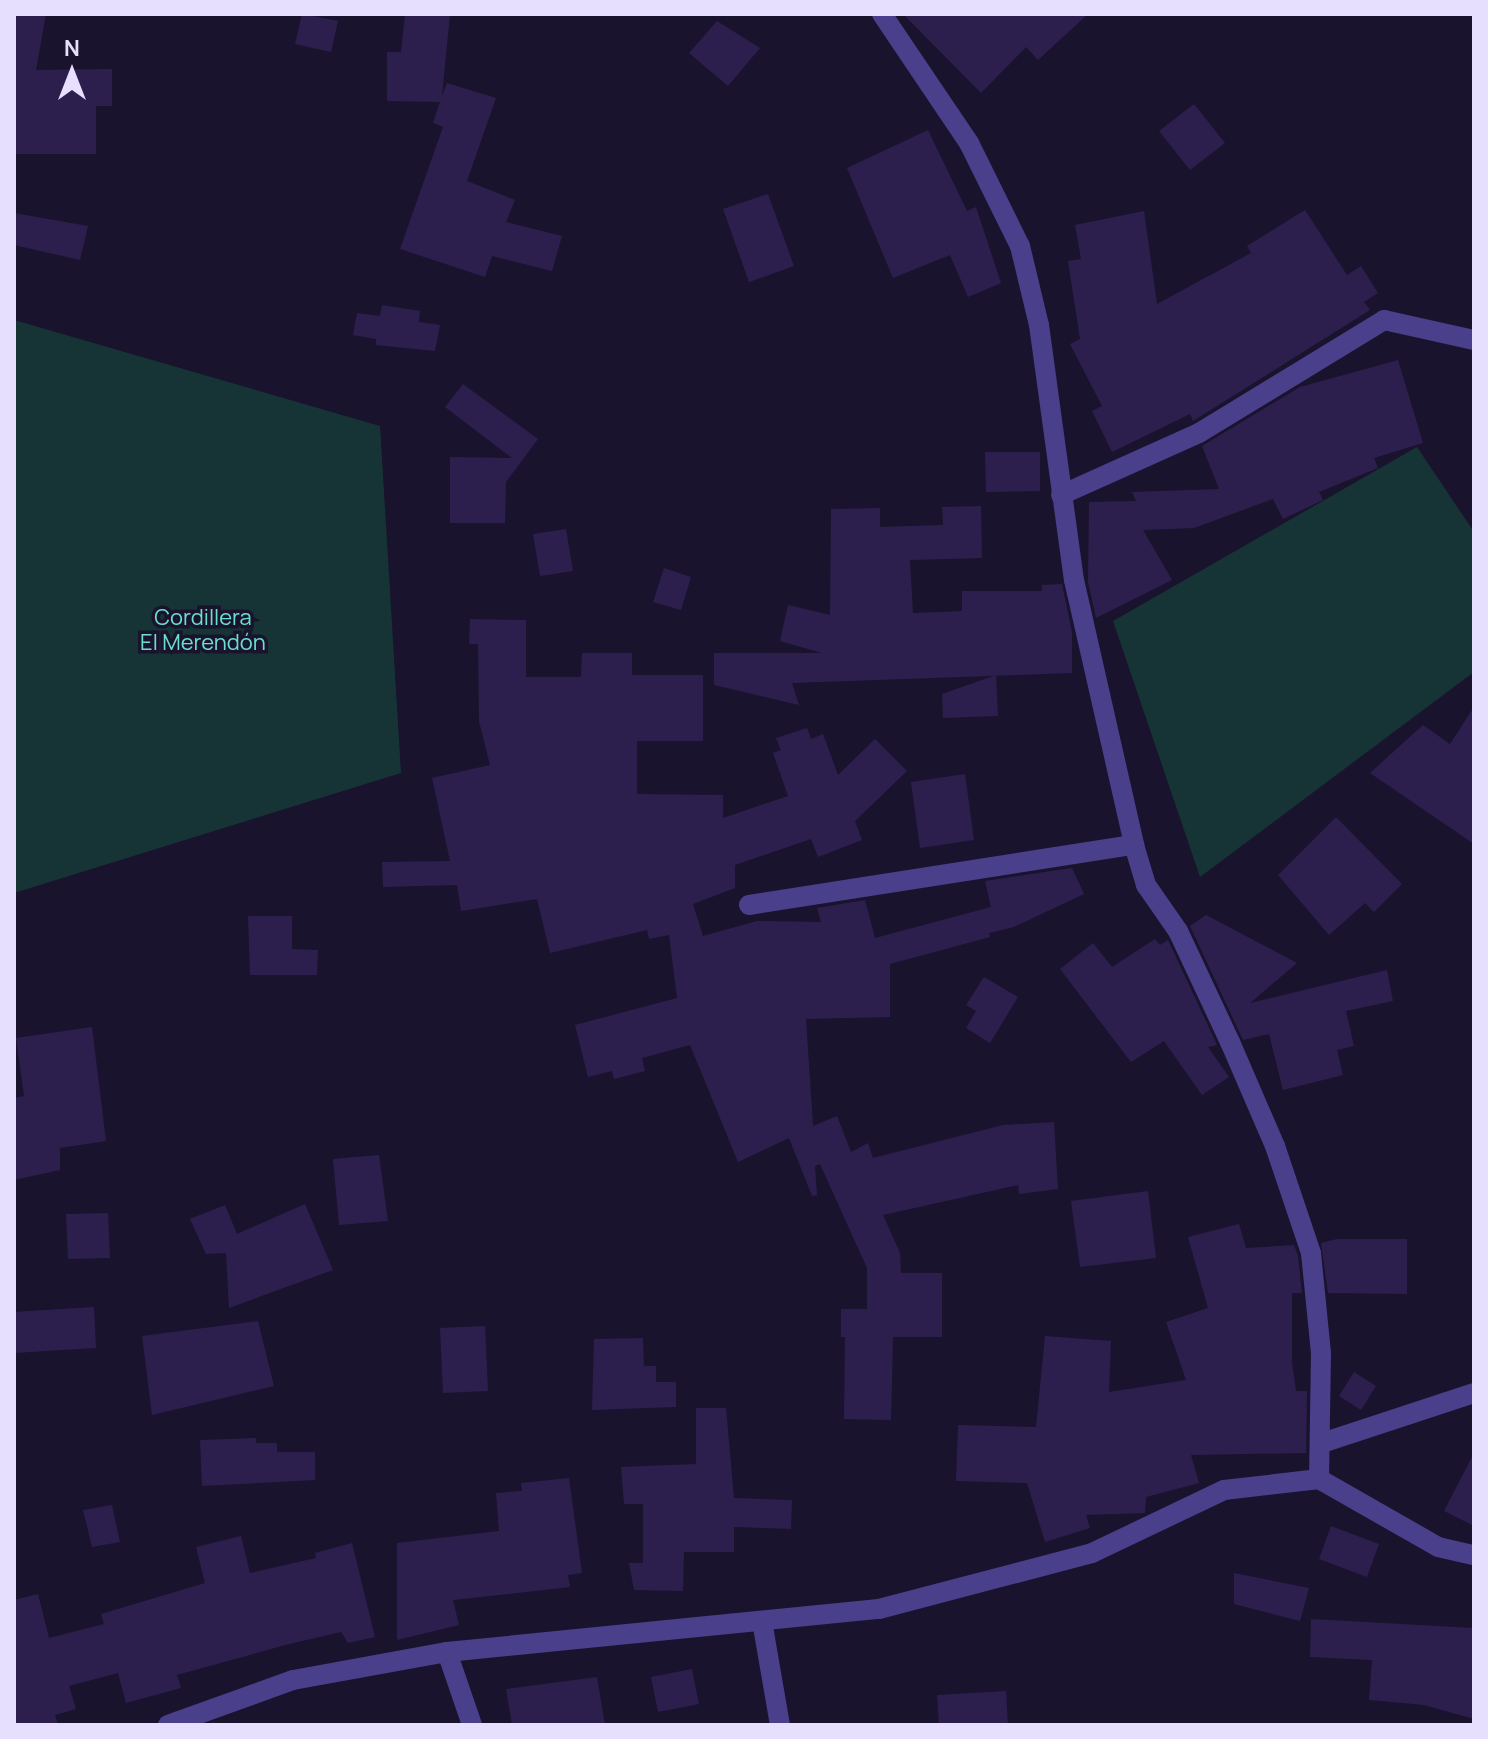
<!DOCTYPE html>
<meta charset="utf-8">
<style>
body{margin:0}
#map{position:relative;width:1488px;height:1739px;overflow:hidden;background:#1a132d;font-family:Manrope,sans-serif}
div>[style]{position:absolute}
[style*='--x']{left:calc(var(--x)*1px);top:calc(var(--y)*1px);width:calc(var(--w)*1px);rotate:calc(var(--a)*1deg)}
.green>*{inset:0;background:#163436}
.building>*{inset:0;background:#2d1f4d}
.minor>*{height:20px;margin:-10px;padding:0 10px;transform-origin:10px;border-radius:10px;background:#4a3f8a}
span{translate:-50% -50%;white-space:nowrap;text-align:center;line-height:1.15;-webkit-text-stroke:7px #1a132d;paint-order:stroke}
.park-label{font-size:22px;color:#6adfce}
.frame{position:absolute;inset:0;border:16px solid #e6dffe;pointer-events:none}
.north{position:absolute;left:32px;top:32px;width:80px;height:80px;-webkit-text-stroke:6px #1a132d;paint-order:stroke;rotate:0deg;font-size:22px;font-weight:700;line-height:32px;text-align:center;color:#e6dffe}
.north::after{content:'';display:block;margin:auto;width:28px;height:36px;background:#e6dffe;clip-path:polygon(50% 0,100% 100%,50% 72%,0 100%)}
</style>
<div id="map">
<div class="green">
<i style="clip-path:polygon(14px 320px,380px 426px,401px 773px,14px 893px)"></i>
<i style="clip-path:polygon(1417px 447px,1474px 532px,1474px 672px,1200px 877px,1113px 621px)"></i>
</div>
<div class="building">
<i style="clip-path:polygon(14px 14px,46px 14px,36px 70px,112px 69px,112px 106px,96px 106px,96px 154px,14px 154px)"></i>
<i style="clip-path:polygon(302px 14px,338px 21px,331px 52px,295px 44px)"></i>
<i style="clip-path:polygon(405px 14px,450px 14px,442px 96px,447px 83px,496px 98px,467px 181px,515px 200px,506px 222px,562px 236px,552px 271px,492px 256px,485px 277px,400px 249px,443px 127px,433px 123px,440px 102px,387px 101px,387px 52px,401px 52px)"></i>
<i style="clip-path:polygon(903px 14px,1088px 14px,1038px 60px,1026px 47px,981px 93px)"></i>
<i style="clip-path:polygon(717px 21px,760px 48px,728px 86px,689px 53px)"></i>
<i style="clip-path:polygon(1194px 104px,1225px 143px,1190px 170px,1159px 131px)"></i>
<i style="clip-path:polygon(928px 130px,967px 211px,976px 207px,1001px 283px,968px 297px,950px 255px,893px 278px,847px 168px)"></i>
<i style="clip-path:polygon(768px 194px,794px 266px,749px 282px,723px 209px)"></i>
<i style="clip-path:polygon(1305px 210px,1347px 275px,1361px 266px,1378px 293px,1364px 302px,1370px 310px,1193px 421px,1190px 414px,1112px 452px,1092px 411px,1102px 406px,1070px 344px,1080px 339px,1068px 261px,1081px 259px,1075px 225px,1144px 211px,1157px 304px,1251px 253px,1247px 246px)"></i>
<i style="clip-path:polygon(14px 213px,88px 226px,80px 260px,14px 245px)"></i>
<i style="clip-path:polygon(382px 305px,420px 311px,419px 322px,440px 325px,435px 351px,376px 345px,376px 339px,353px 335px,357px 313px,380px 316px)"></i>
<i style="clip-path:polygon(1398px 360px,1423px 443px,1374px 458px,1378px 468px,1319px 492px,1323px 500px,1283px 519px,1273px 499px,1194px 528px,1143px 530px,1172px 580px,1096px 618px,1088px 582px,1089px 502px,1136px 501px,1132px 492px,1219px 489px,1202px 446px,1300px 387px)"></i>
<i style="clip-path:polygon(463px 384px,538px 439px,506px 482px,505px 523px,450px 523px,450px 457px,512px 458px,445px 407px)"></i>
<i style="clip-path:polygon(985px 452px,1040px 452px,1040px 491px,986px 492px)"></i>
<i style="clip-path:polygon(981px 506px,982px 558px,910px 560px,913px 613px,962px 611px,962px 591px,1042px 591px,1042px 585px,1062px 584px,1072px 632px,1072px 673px,792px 683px,799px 705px,714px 685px,714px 653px,822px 653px,780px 641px,788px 605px,830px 615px,831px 509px,880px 508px,880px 527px,943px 525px,942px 507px)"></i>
<i style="clip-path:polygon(566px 529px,573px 571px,540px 576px,533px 534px)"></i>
<i style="clip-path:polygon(664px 568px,691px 577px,681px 610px,653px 602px)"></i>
<i style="clip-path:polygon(470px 619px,526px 620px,526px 677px,581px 677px,582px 653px,632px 653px,632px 675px,703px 675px,703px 741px,637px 741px,637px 794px,723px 795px,723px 818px,788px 796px,773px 753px,781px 750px,776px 738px,807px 728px,811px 739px,823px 734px,838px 775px,875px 739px,907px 771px,855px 821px,862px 840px,818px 857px,811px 839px,735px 865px,735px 888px,693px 904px,703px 936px,757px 921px,821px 922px,817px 908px,865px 900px,875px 938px,991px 907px,985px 881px,1072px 868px,1084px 894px,1014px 927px,989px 933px,990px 937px,890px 964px,890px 1017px,806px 1019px,813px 1126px,837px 1116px,851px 1152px,868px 1143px,873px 1158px,1003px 1125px,1054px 1122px,1058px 1189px,1019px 1194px,1018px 1185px,883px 1215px,900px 1253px,901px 1273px,942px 1273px,942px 1337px,893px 1337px,891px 1420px,844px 1419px,845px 1337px,841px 1337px,841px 1309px,867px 1309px,867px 1268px,820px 1164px,815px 1166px,817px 1195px,812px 1196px,789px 1138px,738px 1162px,690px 1045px,642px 1058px,645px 1071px,614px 1079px,612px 1071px,588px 1077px,575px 1025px,677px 998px,669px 935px,649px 939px,647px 930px,550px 953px,537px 899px,461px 911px,457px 885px,383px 887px,382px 862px,450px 861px,432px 778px,490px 765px,479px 721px,478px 644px,469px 644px)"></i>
<i style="clip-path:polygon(996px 675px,998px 716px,943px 718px,942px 694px)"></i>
<i style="clip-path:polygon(1474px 707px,1474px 844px,1370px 773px,1423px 725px,1450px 744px)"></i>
<i style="clip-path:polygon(965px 774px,974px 840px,920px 848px,911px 782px)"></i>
<i style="clip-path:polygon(1336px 817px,1402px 884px,1374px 912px,1365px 903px,1329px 935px,1278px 875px)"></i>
<i style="clip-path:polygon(1206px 915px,1297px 963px,1250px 1003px,1387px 970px,1393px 1001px,1346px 1011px,1354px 1046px,1337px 1050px,1343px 1075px,1283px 1090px,1269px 1034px,1243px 1040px,1190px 926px)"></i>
<i style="clip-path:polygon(248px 916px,292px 916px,292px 949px,318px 950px,317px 975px,250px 975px)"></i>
<i style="clip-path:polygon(1155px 939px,1160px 945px,1168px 940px,1217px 1045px,1208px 1047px,1229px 1077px,1202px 1095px,1164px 1041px,1131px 1062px,1060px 969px,1093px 943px,1112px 967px)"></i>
<i style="clip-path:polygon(984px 977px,1018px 997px,990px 1043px,966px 1028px,976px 1011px,966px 1005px)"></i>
<i style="clip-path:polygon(92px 1027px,106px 1141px,60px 1148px,60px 1170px,14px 1180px,14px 1098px,24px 1096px,16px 1038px)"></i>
<i style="clip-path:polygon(379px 1155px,388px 1221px,339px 1225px,333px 1159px)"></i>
<i style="clip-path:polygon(1148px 1191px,1156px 1258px,1080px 1267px,1071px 1201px)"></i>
<i style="clip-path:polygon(305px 1204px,333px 1270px,229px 1308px,226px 1253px,206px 1254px,190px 1219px,225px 1205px,237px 1234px)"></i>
<i style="clip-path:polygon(108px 1213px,110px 1258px,68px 1259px,66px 1214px)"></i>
<i style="clip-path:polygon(1239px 1224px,1246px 1248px,1294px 1245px,1298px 1256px,1302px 1293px,1292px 1293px,1292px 1362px,1296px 1391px,1307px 1391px,1306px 1453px,1191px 1455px,1199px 1483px,1146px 1497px,1145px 1513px,1086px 1515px,1090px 1528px,1045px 1542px,1027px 1483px,956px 1481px,958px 1425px,1036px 1427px,1045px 1336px,1111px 1341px,1109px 1392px,1186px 1380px,1166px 1322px,1208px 1308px,1188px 1237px)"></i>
<i style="clip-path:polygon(1337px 1239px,1407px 1239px,1407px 1294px,1328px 1293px,1321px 1243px)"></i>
<i style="clip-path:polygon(94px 1307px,96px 1348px,14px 1353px,14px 1312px)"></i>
<i style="clip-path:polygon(258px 1321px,274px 1386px,152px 1415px,142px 1336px)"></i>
<i style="clip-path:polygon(485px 1326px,488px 1391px,443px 1393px,440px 1328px)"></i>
<i style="clip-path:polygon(643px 1338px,644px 1366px,656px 1366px,656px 1382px,676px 1382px,676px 1407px,592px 1410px,594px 1339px)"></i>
<i style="clip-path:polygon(1354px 1372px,1376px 1386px,1361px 1410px,1339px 1396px)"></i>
<i style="clip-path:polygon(696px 1408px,726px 1408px,734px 1498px,792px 1500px,791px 1529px,734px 1527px,734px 1552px,684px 1552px,683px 1591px,634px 1590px,629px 1563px,643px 1563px,643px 1504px,624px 1504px,621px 1467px,696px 1464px)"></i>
<i style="clip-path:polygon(256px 1438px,256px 1443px,277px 1443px,277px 1452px,315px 1452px,315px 1480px,202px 1486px,200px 1440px)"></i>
<i style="clip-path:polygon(1474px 1453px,1474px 1526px,1444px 1511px)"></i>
<i style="clip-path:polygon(569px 1478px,582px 1573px,568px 1575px,570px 1587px,453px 1600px,459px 1625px,397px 1640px,397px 1543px,499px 1531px,496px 1493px,522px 1491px,521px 1483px)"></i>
<i style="clip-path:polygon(112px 1505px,120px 1542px,92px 1547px,83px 1510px)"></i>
<i style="clip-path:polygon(1331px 1526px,1379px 1544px,1367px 1577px,1319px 1559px)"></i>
<i style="clip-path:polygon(241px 1536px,250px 1573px,316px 1558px,315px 1553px,352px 1543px,375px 1637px,348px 1643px,341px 1632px,289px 1644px,177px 1675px,181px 1688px,126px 1703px,118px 1673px,69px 1686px,76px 1709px,55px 1715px,58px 1725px,14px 1725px,14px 1600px,38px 1594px,49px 1638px,104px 1624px,101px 1614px,205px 1583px,196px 1547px)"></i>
<i style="clip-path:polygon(1234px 1573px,1309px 1588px,1300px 1621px,1234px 1604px)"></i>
<i style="clip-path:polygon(1311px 1619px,1474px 1628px,1474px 1719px,1424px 1705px,1369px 1700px,1372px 1660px,1310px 1657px)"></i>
<i style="clip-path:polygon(692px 1669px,699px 1704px,658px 1712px,651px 1677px)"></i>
<i style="clip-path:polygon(597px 1677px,605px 1725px,512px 1725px,506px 1689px)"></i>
<i style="clip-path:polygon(1006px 1691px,1008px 1725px,939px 1725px,937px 1695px)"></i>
</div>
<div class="minor">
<i style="--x:882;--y:14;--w:156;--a:56"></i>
<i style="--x:969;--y:143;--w:115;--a:63.7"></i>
<i style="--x:1020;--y:246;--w:81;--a:76.5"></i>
<i style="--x:1039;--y:325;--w:257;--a:82.2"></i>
<i style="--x:1074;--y:580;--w:272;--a:77.2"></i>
<i style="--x:1134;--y:845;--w:42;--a:73.3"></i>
<i style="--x:1146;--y:885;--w:56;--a:55.2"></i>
<i style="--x:1178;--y:931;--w:123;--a:64.9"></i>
<i style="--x:1230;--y:1042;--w:113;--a:66.6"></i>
<i style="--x:1275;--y:1146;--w:113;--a:71.4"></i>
<i style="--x:1311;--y:1253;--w:100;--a:84.3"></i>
<i style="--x:1321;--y:1353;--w:126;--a:90.9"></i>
<i style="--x:1061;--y:495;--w:151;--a:-24.2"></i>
<i style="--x:1199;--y:433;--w:217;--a:-31.4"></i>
<i style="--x:1384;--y:320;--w:92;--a:12.5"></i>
<i style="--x:749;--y:905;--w:390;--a:-8.9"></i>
<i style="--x:1322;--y:1443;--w:160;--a:-18.2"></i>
<i style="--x:762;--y:1621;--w:106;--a:80.2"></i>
<i style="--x:447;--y:1652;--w:77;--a:71.1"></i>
<i style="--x:168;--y:1725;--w:133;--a:-19.8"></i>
<i style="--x:293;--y:1680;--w:157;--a:-10.3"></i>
<i style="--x:447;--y:1652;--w:434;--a:-5.7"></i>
<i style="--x:879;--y:1609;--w:220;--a:-14.7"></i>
<i style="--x:1092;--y:1553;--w:146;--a:-25.5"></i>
<i style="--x:1224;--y:1490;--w:96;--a:-6.6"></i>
<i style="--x:1319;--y:1479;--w:137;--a:29.7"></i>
<i style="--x:1438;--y:1547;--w:37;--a:13"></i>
</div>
<div class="park-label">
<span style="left:203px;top:630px">Cordillera<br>El Merendón</span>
</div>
<div class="frame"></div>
<div class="north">N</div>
</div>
